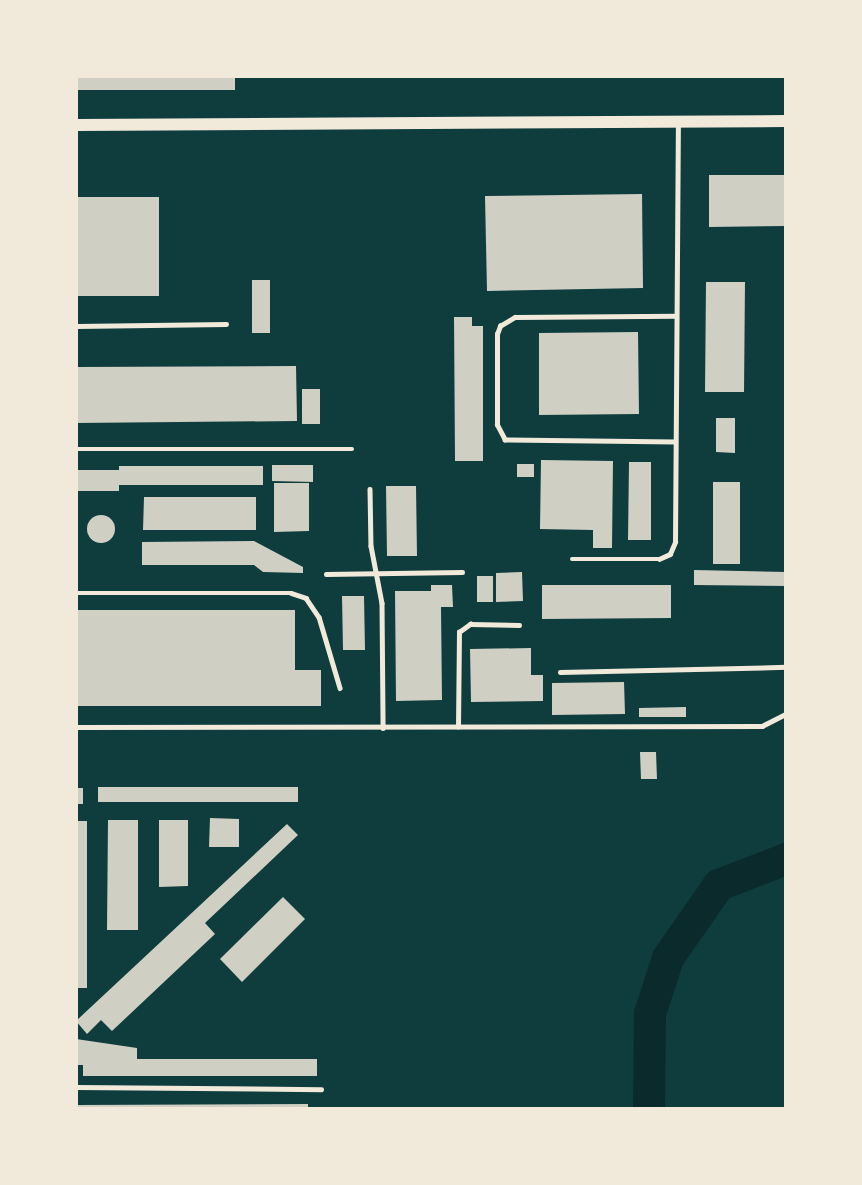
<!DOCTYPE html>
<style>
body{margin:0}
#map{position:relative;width:862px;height:1185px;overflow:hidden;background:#0f3d3e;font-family:"PT Sans",sans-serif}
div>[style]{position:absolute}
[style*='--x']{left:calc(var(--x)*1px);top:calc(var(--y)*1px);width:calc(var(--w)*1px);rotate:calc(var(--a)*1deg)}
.river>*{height:32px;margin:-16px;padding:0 16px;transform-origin:16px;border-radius:16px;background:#0a2a2b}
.building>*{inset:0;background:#cfcfc3}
.round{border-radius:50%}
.service>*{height:4.5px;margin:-2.25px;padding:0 2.25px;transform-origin:2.25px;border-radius:2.25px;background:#f1e9da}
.secondary>*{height:12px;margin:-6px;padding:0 6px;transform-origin:6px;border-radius:6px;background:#f1e9da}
span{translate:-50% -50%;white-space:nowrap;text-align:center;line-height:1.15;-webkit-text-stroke:4.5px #f1e9da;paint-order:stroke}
.frame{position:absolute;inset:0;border:78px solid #f1e9da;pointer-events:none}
</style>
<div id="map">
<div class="river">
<i style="--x:649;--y:1108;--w:94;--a:-89.4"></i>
<i style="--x:650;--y:1014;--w:59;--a:-72.2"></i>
<i style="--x:668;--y:958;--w:89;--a:-55.1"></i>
<i style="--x:719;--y:885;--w:72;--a:-21.2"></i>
</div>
<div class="building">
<i style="clip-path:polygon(76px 76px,235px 76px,235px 90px,76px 90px)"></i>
<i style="clip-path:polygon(709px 175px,786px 175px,786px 226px,709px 227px)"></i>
<i style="clip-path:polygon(642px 194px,643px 288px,487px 291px,485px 196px)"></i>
<i style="clip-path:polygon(76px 197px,159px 197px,159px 296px,76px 296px)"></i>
<i style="clip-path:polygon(252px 280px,270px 280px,270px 333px,252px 333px)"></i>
<i style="clip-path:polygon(706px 282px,745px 282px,744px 392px,705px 392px)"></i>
<i style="clip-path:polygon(454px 317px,472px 317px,472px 326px,483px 326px,483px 461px,455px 461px)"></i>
<i style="clip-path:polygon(638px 332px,639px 414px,539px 415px,539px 333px)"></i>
<i style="clip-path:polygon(296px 366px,297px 421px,76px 423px,76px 367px)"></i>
<i style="clip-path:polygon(302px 389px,320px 389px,320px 424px,302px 424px)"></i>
<i style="clip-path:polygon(716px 418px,735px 418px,735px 453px,716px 452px)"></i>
<i style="clip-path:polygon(541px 460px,613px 461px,612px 548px,593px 548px,593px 530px,540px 529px)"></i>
<i style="clip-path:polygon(629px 462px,651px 462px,651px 540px,628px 540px)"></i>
<i style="clip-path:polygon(517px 464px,534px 464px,534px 477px,517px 477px)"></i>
<i style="clip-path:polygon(272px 465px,313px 465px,313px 482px,272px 481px)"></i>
<i style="clip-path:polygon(119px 466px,263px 466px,263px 485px,119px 485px,119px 491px,76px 491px,76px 470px,119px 470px)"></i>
<i style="clip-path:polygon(713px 482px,740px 482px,740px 564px,713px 564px)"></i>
<i style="clip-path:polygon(274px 483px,309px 483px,309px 531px,274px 532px)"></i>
<i style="clip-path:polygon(386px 486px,416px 486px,417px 556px,387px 556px)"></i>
<i style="clip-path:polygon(144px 497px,256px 497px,256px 530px,143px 530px)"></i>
<i class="round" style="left:87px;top:515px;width:28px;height:28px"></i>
<i style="clip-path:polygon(254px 541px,303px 567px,303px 573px,263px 572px,254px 565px,142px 565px,142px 542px)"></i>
<i style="clip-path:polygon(694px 570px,786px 572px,786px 586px,694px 585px)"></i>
<i style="clip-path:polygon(522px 572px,523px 601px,496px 602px,496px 573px)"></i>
<i style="clip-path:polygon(477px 576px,493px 576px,493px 602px,477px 602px)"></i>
<i style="clip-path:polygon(431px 585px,452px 585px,453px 607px,441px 607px,442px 700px,396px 701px,395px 591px,431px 591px)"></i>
<i style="clip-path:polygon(542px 585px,671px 585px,671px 618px,542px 619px)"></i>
<i style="clip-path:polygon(342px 596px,364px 596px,365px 650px,343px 650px)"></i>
<i style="clip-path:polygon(76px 610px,295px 610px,295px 670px,321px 670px,321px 706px,76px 706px)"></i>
<i style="clip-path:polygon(531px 648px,531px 675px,543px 675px,543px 701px,471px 702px,470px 649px)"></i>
<i style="clip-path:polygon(624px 682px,625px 714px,552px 715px,552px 683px)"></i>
<i style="clip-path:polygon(686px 707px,686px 717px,639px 717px,639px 708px)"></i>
<i style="clip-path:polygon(640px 752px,656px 752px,657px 779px,641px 779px)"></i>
<i style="clip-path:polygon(98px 787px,298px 787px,298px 802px,98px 802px)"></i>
<i style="clip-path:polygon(76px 788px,83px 788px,83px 804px,76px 804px)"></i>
<i style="clip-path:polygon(210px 818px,239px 819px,239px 847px,209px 847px)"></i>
<i style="clip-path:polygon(108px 820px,138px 820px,138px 930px,107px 930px)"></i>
<i style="clip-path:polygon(159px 820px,188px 820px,188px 886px,159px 887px)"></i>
<i style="clip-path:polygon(76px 821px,87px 821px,87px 988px,76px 988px)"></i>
<i style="clip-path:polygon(287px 824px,298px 835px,205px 923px,215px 934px,112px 1031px,101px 1020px,87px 1034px,76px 1021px)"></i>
<i style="clip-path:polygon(283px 897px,305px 919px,242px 982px,220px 959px)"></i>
<i style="clip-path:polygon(76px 1039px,137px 1048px,137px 1059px,317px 1059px,317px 1076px,83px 1076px,83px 1065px,76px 1065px)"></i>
<i style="clip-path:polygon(308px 1104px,308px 1108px,76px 1108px,76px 1105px)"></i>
</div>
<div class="service">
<i style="--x:76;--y:326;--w:150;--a:-0.8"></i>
<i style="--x:675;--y:442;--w:170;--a:-179.3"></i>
<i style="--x:505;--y:440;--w:17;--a:-118"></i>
<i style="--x:497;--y:425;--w:91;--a:-90"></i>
<i style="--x:497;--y:334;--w:9;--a:-69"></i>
<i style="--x:500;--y:326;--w:17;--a:-31"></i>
<i style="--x:515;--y:317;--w:161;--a:-0.4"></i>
<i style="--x:76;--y:449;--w:276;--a:0"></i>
<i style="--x:370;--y:489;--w:57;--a:89"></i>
<i style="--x:371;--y:546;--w:58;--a:79.1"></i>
<i style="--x:382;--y:603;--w:125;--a:89.5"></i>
<i style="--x:572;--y:559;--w:87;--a:0"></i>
<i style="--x:659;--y:559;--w:12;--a:-24"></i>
<i style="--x:670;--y:554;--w:13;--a:-67"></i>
<i style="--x:675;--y:542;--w:420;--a:-89.6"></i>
<i style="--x:326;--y:574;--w:136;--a:-0.8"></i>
<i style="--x:76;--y:593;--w:215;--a:0"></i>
<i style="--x:291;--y:593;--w:16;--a:18"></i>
<i style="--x:306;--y:598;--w:23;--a:56"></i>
<i style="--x:319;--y:617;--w:74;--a:73.5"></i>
<i style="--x:560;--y:672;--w:226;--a:-1.3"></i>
<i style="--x:76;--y:727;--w:686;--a:-0.08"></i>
<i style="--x:762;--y:726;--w:27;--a:-27"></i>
<i style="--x:458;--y:727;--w:95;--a:-89.4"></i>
<i style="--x:459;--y:632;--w:14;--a:-36"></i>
<i style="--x:470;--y:624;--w:49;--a:1.2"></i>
<i style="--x:76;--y:1087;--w:245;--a:0.5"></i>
</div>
<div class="secondary">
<i style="--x:76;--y:125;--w:710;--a:-0.32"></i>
</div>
<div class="frame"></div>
</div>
